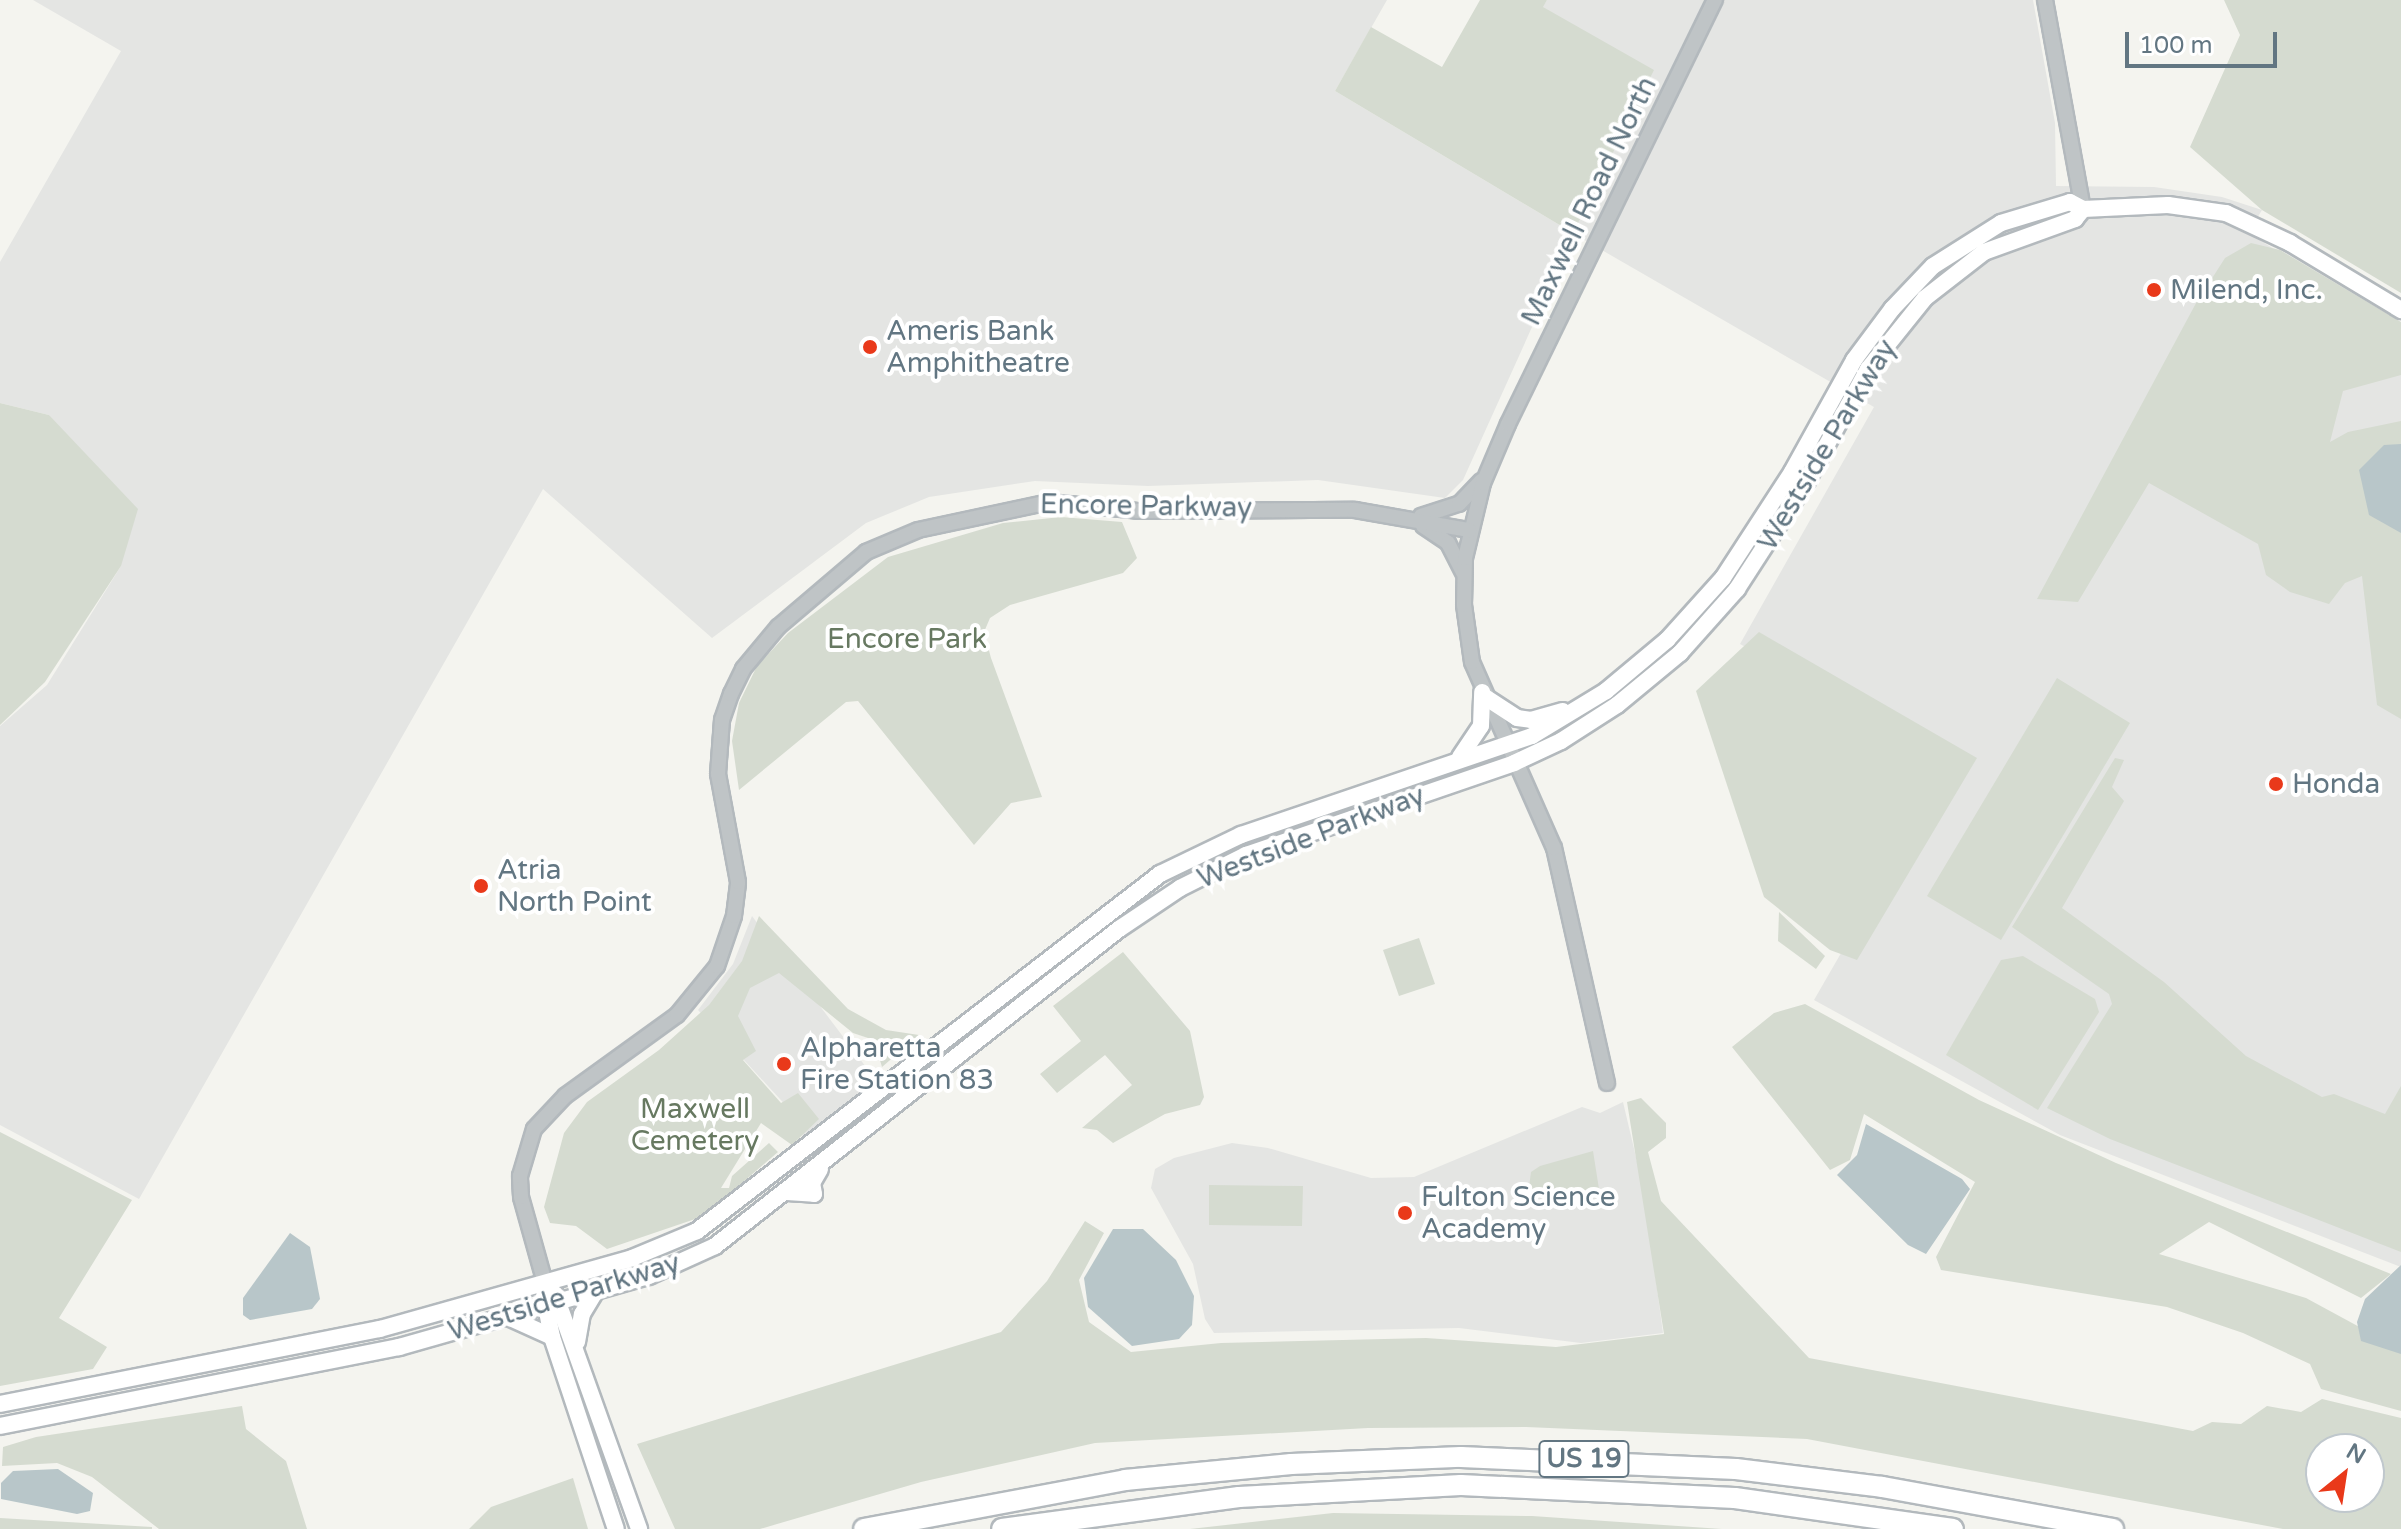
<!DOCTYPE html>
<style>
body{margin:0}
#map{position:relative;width:2401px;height:1529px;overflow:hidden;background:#f4f4ef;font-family:"Varela Round",sans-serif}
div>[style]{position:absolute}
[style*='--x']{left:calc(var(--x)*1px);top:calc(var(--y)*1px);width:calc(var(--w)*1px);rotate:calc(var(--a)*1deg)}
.built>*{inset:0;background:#e4e5e3}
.green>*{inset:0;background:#d5dbd0}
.water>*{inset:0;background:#b8c6c9}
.roads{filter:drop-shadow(2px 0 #b3b9bd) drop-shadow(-2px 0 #b3b9bd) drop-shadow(0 2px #b3b9bd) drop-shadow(0 -2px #b3b9bd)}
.tertiary>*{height:14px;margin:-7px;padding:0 7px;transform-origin:7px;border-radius:7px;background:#bfc4c6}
.secondary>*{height:16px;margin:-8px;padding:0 8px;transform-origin:8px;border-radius:8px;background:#fff}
.motorway>*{height:20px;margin:-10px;padding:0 10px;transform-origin:10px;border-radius:10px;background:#fff}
.dots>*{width:22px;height:22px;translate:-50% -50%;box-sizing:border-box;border:4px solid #fff;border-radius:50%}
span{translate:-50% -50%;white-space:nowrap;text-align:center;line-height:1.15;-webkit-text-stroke:8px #fff;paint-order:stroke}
.shield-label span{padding:2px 6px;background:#fff;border:2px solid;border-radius:6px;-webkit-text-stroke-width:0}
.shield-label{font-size:26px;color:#627682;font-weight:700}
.street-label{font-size:28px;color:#627682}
.poi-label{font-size:28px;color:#627682}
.left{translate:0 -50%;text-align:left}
.park-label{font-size:28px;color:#677961}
.north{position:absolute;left:2305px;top:1433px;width:80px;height:80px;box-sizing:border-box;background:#fff;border:2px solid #c0c8cd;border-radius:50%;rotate:30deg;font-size:22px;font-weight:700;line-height:32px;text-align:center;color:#627682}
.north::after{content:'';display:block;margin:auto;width:28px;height:36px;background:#e9391a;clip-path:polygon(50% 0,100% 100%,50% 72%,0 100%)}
.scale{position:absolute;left:2125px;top:32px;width:152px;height:36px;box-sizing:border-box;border:4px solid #627682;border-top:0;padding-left:10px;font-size:24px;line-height:28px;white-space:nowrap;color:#627682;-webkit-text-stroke:6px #fff;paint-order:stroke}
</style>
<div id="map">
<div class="built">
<i style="clip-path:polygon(33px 0,1387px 0,1335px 91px,1573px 233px,1543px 6px,1547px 0,2033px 0,2055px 123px,2056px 186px,2154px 187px,2222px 197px,2262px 210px,2248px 233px,2401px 327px,2401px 1267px,2060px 1135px,1814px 1000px,1950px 764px,1740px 644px,1874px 407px,1574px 234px,1463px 480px,1445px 498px,1318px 480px,1148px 486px,1035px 481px,929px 497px,866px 523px,712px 638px,543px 489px,139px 1199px,0 1125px,0 726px,47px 685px,121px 566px,49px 415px,0 403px,0 262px,121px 51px)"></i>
<i style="clip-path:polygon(752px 916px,875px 1079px,805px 1191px,802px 1123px,698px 1010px,733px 964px)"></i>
<i style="clip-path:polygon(1623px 1102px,1644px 1191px,1663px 1333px,1581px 1343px,1459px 1328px,1214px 1333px,1205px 1319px,1193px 1264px,1151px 1188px,1155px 1169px,1174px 1158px,1232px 1143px,1268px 1148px,1371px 1178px,1414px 1177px,1582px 1107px,1600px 1113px)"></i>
</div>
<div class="green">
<i style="clip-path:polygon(1480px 0,1547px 0,1543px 7px,1654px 70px,1573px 233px,1335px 91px,1371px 27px,1442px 67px)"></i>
<i style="clip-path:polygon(2224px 0,2401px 0,2401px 293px,2262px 210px,2190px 147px,2240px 35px)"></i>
<i style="clip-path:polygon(2251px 243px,2280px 250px,2401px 322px,2401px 375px,2343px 391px,2330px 442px,2348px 432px,2401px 421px,2401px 719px,2377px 705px,2362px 576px,2345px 583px,2329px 604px,2290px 592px,2266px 575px,2258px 544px,2149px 483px,2078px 602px,2037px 599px,2195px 305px,2225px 258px)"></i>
<i style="clip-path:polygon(0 403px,49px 415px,138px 509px,121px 566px,45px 682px,0 725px)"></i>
<i style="clip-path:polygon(1061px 517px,1122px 522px,1137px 558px,1123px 573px,1010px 605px,990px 618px,984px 632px,991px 658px,1042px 797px,1011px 803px,974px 845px,858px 701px,846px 702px,739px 790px,732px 741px,739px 703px,757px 666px,788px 633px,888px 557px,1003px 523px)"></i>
<i style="clip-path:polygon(1759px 632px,1977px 758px,1857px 960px,1830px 950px,1764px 897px,1696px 691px)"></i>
<i style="clip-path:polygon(2057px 678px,2130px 723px,2001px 940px,1927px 896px)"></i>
<i style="clip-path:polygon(2115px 758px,2124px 760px,2112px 787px,2124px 801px,2062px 908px,2164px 982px,2246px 1056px,2322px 1097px,2334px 1094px,2385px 1114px,2401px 1086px,2401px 1252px,2110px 1139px,2047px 1108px,2112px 1004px,2109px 994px,2012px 927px)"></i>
<i style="clip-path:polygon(1779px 912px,1825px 956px,1816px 969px,1778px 941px)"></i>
<i style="clip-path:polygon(759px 916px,848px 1009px,886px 1030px,919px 1035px,882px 1067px,874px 1040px,853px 1033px,779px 973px,750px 988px,738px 1016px,756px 1051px,743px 1060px,781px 1103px,798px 1093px,819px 1119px,792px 1145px,761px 1123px,721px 1188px,729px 1188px,732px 1176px,769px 1143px,778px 1152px,704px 1216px,607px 1249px,576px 1226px,550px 1223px,544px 1207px,564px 1133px,587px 1102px,659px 1050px,709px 1005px,742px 961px)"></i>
<i style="clip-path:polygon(1419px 938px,1435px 984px,1399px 996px,1383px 950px)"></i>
<i style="clip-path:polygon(1123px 952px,1190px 1031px,1204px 1097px,1200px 1105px,1165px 1114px,1113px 1143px,1097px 1130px,1082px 1128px,1132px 1085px,1105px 1055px,1057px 1093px,1040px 1074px,1081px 1041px,1053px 1006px)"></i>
<i style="clip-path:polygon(2023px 956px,2095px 999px,2099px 1012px,2038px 1110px,1946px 1055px,2001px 960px)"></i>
<i style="clip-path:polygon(1805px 1004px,1979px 1100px,2116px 1163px,2391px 1274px,2361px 1298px,2209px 1222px,2159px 1254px,2306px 1298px,2365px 1330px,2401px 1338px,2401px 1411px,2321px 1389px,2310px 1364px,2243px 1333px,2167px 1307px,1941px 1270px,1936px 1257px,1975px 1182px,1864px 1114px,1850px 1160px,1830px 1170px,1732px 1047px,1774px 1013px)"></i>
<i style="clip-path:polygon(evenodd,1641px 1098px,1666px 1123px,1666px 1138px,1648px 1152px,1661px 1201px,1809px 1358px,2193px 1431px,2212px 1422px,2241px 1424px,2267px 1406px,2301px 1412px,2322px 1399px,2401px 1418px,2401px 1529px,2283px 1529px,1807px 1439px,1526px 1427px,1368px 1428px,1095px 1443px,921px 1482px,760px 1529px,675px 1529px,637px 1444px,1001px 1332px,1047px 1281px,1085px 1221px,1104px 1233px,1079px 1280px,1089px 1322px,1131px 1352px,1221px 1343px,1426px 1338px,1556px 1347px,1664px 1334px,1627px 1102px,1641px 1098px,2369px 1449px,2369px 1497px,2321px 1497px,2321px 1449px,2369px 1449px)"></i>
<i style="clip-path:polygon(0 1132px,132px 1200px,59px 1318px,107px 1347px,93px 1369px,0 1386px)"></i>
<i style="clip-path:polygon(1593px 1151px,1599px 1189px,1543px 1194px,1529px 1187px,1531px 1172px,1540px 1166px)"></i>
<i style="clip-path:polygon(1209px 1185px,1303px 1186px,1302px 1226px,1209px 1225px)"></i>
<i style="clip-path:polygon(242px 1406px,246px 1429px,286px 1461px,307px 1529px,159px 1529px,92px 1477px,57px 1463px,2px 1466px,3px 1447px,36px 1437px)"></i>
<i style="clip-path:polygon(573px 1478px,588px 1529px,469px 1529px,491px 1507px)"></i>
<i style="clip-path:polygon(1333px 1513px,1532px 1516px,1722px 1529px,1190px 1529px)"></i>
<i style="clip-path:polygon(0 1518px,152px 1527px,152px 1529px,0 1529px)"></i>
</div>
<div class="water">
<i style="clip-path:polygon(2401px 444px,2401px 533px,2369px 515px,2359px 470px,2384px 445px)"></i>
<i style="clip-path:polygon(1866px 1124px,1962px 1179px,1970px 1189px,1926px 1254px,1908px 1245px,1837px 1175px,1857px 1155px)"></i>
<i style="clip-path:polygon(1113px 1229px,1143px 1229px,1176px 1260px,1194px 1296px,1192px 1325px,1179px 1339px,1132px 1346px,1088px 1307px,1084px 1278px)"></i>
<i style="clip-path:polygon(290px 1233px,310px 1247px,320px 1299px,312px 1309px,250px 1320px,243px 1315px,243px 1298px)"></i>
<i style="clip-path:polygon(2401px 1265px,2401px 1354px,2361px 1341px,2357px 1322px,2365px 1299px)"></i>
<i style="clip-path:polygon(58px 1469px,93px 1493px,90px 1511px,77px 1514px,1px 1499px,1px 1483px,13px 1471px)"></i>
</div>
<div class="roads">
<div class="tertiary">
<i style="--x:2045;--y:0;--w:212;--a:79.7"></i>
<i style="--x:1421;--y:516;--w:40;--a:-18"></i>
<i style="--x:1459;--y:504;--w:32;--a:-46"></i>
<i style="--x:1423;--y:526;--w:30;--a:34"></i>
<i style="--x:1448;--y:543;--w:33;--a:63"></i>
<i style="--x:1607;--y:1083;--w:241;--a:-102.7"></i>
<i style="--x:1554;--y:848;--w:203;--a:-113.8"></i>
<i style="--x:1472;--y:662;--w:58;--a:-98"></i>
<i style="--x:1464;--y:605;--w:47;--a:-88.8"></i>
<i style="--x:1465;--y:558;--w:77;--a:-76.5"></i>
<i style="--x:1483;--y:483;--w:64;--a:-67"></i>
<i style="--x:1508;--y:424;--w:472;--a:-64"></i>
<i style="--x:545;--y:1283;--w:89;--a:-105.6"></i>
<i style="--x:521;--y:1197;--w:21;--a:-93"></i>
<i style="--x:520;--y:1176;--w:49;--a:-73.4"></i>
<i style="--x:534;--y:1129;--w:45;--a:-46.8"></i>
<i style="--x:565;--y:1096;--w:138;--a:-35.9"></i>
<i style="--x:677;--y:1015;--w:63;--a:-50.8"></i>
<i style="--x:717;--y:966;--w:53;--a:-71.2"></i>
<i style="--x:734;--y:916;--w:34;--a:-83"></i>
<i style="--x:738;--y:882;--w:110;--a:-100.5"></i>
<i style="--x:718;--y:774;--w:54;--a:-85.8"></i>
<i style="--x:722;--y:720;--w:28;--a:-71"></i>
<i style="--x:731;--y:694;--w:28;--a:-64"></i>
<i style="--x:743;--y:669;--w:55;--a:-50.2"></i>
<i style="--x:778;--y:627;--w:116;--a:-40.4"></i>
<i style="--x:866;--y:552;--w:56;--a:-22.9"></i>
<i style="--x:918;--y:530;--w:135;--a:-12"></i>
<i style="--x:1050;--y:502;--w:88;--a:5.8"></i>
<i style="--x:1138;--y:511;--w:217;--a:-0.3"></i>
<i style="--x:1355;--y:510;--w:116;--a:10"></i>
</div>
<div class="secondary">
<i style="--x:1485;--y:697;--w:38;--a:33"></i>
<i style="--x:1517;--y:718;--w:14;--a:8"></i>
<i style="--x:1531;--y:720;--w:33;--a:-16"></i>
<i style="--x:1460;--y:757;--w:37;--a:-56"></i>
<i style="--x:1481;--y:726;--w:34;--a:-88"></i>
<i style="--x:787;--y:1192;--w:27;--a:4"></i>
<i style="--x:814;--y:1194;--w:11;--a:-100"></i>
<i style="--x:812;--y:1183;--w:16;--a:-60"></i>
<i style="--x:555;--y:1294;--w:250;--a:70.3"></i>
<i style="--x:544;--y:1296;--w:42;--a:79"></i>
<i style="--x:552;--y:1337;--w:202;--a:71.6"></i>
<i style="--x:508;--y:1317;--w:48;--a:24.4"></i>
<i style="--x:577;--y:1342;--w:28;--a:-80"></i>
<i style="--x:582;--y:1314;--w:26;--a:-59"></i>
<i style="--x:0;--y:1404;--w:387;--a:-11.2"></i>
<i style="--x:380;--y:1329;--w:262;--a:-15.7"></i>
<i style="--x:632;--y:1258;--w:70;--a:-22.6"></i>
<i style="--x:697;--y:1231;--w:585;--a:-37.63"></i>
<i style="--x:1160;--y:874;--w:90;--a:-25.7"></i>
<i style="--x:1241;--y:835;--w:307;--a:-18.8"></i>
<i style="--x:1532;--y:736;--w:87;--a:-31.3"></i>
<i style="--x:1606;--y:691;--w:80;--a:-39.9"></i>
<i style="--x:1667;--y:640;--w:84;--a:-47.9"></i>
<i style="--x:1723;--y:578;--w:126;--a:-56.9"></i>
<i style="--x:1792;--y:472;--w:128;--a:-61"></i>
<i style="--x:1854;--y:360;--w:64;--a:-53.3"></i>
<i style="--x:1892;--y:309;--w:59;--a:-46.4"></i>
<i style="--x:1933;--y:266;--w:80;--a:-32.3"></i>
<i style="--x:2001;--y:223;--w:72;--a:-16.9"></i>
<i style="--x:2070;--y:202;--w:15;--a:28"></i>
<i style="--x:2083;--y:209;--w:85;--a:-2.7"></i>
<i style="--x:2168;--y:205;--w:59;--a:7.9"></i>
<i style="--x:2226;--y:213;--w:71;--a:25.1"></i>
<i style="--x:2290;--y:243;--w:130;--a:31.1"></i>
<i style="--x:0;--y:1426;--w:407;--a:-11.2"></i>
<i style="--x:399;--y:1347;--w:260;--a:-15.9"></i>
<i style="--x:649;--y:1276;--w:72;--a:-24.4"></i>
<i style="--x:715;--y:1246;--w:514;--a:-38.12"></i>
<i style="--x:1119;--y:929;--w:73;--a:-33.9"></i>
<i style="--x:1180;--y:888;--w:74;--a:-26.6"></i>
<i style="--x:1246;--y:855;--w:283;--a:-18.9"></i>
<i style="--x:1514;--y:763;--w:52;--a:-25.1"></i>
<i style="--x:1561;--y:741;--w:67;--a:-32.7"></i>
<i style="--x:1617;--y:705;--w:82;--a:-39.5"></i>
<i style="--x:1680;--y:653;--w:86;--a:-48.3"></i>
<i style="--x:1737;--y:589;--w:129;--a:-57.1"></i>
<i style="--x:1807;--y:481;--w:128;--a:-61.4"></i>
<i style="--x:1868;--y:369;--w:91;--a:-51.2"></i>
<i style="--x:1925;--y:298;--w:75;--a:-37.9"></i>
<i style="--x:1984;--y:252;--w:97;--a:-19.9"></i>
<i style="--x:2075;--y:219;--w:13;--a:-51"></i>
</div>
<div class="motorway">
<i style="--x:864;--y:1529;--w:266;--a:-10.6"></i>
<i style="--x:1125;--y:1480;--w:167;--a:-5.5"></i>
<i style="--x:1291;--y:1464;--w:170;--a:-2.4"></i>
<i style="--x:1461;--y:1457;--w:275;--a:2.5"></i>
<i style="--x:1736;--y:1469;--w:147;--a:7"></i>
<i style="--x:1882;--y:1487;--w:235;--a:10.3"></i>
<i style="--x:1002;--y:1529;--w:239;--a:-7.7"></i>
<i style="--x:1239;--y:1497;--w:222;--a:-3.1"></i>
<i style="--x:1461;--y:1485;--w:274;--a:2.7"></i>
<i style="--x:1735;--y:1498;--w:220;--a:8.1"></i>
</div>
</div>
<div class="dots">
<i style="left:2154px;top:290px;background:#e9391a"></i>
<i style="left:870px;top:347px;background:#e9391a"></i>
<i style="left:2276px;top:784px;background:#e9391a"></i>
<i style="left:481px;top:886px;background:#e9391a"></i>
<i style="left:784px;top:1064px;background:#e9391a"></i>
<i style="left:1405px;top:1213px;background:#e9391a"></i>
</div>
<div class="shield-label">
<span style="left:1584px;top:1459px">US 19</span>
</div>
<div class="street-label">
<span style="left:1589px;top:201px;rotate:-64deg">Maxwell Road North</span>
<span style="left:1827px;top:445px;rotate:-59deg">Westside Parkway</span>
<span style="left:1146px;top:506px;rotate:1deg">Encore Parkway</span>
<span style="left:1311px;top:837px;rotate:-21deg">Westside Parkway</span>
<span style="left:564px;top:1297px;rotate:-17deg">Westside Parkway</span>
</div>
<div class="poi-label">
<span class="left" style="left:2170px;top:290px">Milend, Inc.</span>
<span class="left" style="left:886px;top:347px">Ameris Bank<br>Amphitheatre</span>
<span class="left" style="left:2292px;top:784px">Honda</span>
<span class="left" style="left:497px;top:886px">Atria<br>North Point</span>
<span class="left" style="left:800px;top:1064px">Alpharetta<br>Fire Station 83</span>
<span class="left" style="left:1421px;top:1213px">Fulton Science<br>Academy</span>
</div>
<div class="park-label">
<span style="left:907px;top:639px">Encore Park</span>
<span style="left:695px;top:1125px">Maxwell<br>Cemetery</span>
</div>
<div class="north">N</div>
<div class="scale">100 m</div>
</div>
